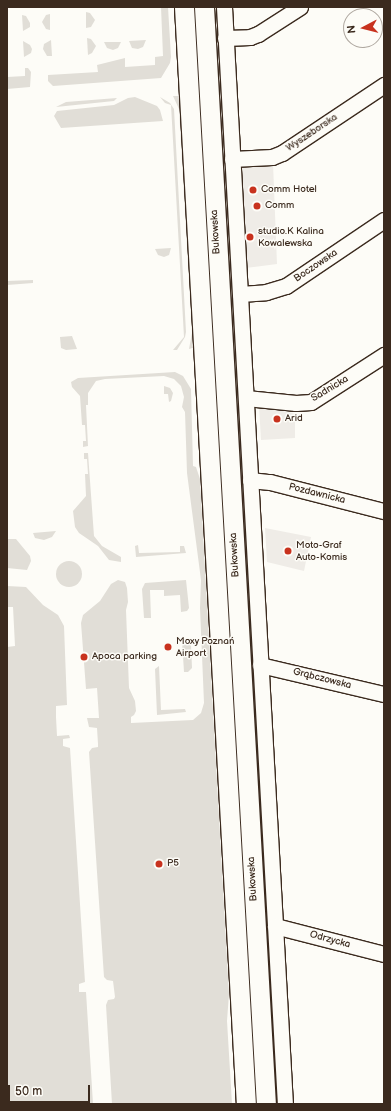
<!DOCTYPE html>
<meta charset="utf-8">
<style>
body{margin:0}
#map{position:relative;width:391px;height:1111px;overflow:hidden;background:#fdfcf7;font-family:"Balsamiq Sans",sans-serif}
div>[style]{position:absolute}
[style*='--x']{left:calc(var(--x)*1px);top:calc(var(--y)*1px);width:calc(var(--w)*1px);rotate:calc(var(--a)*1deg)}
.built>*{inset:0;background:#efece7}
.green>*{inset:0;background:#e1ded7}
.round{border-radius:50%}
.roads{filter:drop-shadow(1px 0 #3b2a1e) drop-shadow(-1px 0 #3b2a1e) drop-shadow(0 1px #3b2a1e) drop-shadow(0 -1px #3b2a1e)}
.minor>*{height:15px;margin:-7.5px;padding:0 7.5px;transform-origin:7.5px;border-radius:7.5px;background:#fdfcf7}
.major>*{height:19px;margin:-9.5px;padding:0 9.5px;transform-origin:9.5px;border-radius:9.5px;background:#fdfcf7}
.dots>*{width:11px;height:11px;translate:-50% -50%;box-sizing:border-box;border:2px solid #fdfcf7;border-radius:50%}
span{translate:-50% -50%;white-space:nowrap;text-align:center;line-height:1.15;-webkit-text-stroke:3px #fdfcf7;paint-order:stroke}
.street-label{font-size:10px;color:#3b2a1e}
.poi-label{font-size:10px;color:#3b2a1e}
.left{translate:0 -50%;text-align:left}
.frame{position:absolute;inset:0;border:8px solid #3b2a1e;pointer-events:none}
.north{position:absolute;left:343px;top:8px;width:40px;height:40px;box-sizing:border-box;background:#fdfcf7;border:1px solid #afa8a0;border-radius:50%;rotate:263deg;font-size:11px;font-weight:700;line-height:16px;text-align:center;color:#3b2a1e}
.north::after{content:'';display:block;margin:auto;width:14px;height:18px;background:#c8321e;clip-path:polygon(50% 0,100% 100%,50% 72%,0 100%)}
.scale{position:absolute;left:8px;top:1085px;width:82px;height:18px;box-sizing:border-box;border:2px solid #3b2a1e;border-top:0;padding-left:5px;font-size:12px;line-height:14px;white-space:nowrap;color:#3b2a1e;-webkit-text-stroke:3px #fdfcf7;paint-order:stroke}
</style>
<div id="map">
<div class="built">
<i style="clip-path:polygon(273px 163px,277px 264px,245px 268px,240px 165px)"></i>
<i style="clip-path:polygon(259px 405px,295px 414px,295px 438px,261px 440px)"></i>
<i style="clip-path:polygon(265px 528px,311px 537px,304px 571px,267px 562px)"></i>
</div>
<div class="green">
<i style="clip-path:polygon(161px 7px,168px 7px,171px 57px,170px 63px,161px 78px,53px 86px,48px 81px,48px 75px,98px 72px,97px 65px,125px 58px,125px 67px,155px 65px,155px 57px,163px 56px)"></i>
<i style="clip-path:polygon(191px 7px,196px 7px,201px 90px,196px 87px)"></i>
<i style="clip-path:polygon(211px 7px,215px 7px,216px 28px,220px 32px,221px 35px,217px 38px,219px 77px,223px 81px,223px 84px,219px 88px,222px 127px,226px 130px,226px 134px,222px 137px,225px 176px,229px 180px,229px 183px,225px 186px,227px 226px,232px 231px,232px 235px,226px 235px)"></i>
<i style="clip-path:polygon(86px 12px,90px 13px,95px 20px,91px 27px,86px 28px)"></i>
<i style="clip-path:polygon(50px 14px,50px 30px,46px 29px,42px 22px,46px 15px)"></i>
<i style="clip-path:polygon(22px 15px,26px 16px,30px 23px,30px 27px,23px 31px)"></i>
<i style="clip-path:polygon(87px 38px,91px 39px,96px 46px,92px 53px,88px 55px)"></i>
<i style="clip-path:polygon(51px 40px,52px 56px,47px 56px,43px 49px,44px 44px)"></i>
<i style="clip-path:polygon(146px 40px,143px 47px,138px 49px,132px 48px,129px 41px)"></i>
<i style="clip-path:polygon(23px 41px,30px 45px,32px 49px,31px 53px,24px 57px)"></i>
<i style="clip-path:polygon(104px 42px,121px 42px,118px 48px,113px 50px,107px 48px)"></i>
<i style="clip-path:polygon(25px 68px,28px 68px,31px 72px,30px 87px,7px 89px,7px 77px,25px 76px)"></i>
<i style="clip-path:polygon(173px 96px,181px 96px,196px 347px,189px 349px,192px 333px,179px 109px)"></i>
<i style="clip-path:polygon(135px 97px,157px 106px,160px 110px,163px 121px,61px 128px,54px 116px,57px 111px,114px 105px,128px 98px)"></i>
<i style="clip-path:polygon(160px 97px,170px 103px,174px 109px,186px 332px,185px 337px,177px 350px,173px 350px,184px 337px,171px 105px,165px 103px)"></i>
<i style="clip-path:polygon(117px 98px,114px 101px,56px 107px,66px 102px)"></i>
<i style="clip-path:polygon(206px 244px,211px 280px,214px 317px,210px 332px)"></i>
<i style="clip-path:polygon(171px 248px,169px 255px,164px 257px,158px 255px,155px 249px)"></i>
<i style="clip-path:polygon(33px 280px,33px 283px,7px 285px,7px 281px)"></i>
<i style="clip-path:polygon(72px 336px,77px 349px,66px 350px,61px 348px,60px 337px)"></i>
<i style="clip-path:polygon(175px 372px,183px 376px,191px 389px,193px 466px,196px 467px,200px 479px,229px 994px,227px 1021px,232px 1104px,112px 1104px,106px 1005px,108px 1000px,114px 999px,115px 997px,113px 981px,107px 980px,104px 977px,89px 752px,92px 748px,98px 747px,98px 744px,97px 728px,89px 727px,87px 718px,99px 718px,97px 688px,86px 689px,81px 623px,83px 615px,100px 601px,111px 584px,118px 580px,125px 582px,127px 588px,128px 602px,126px 610px,129px 688px,135px 701px,136px 711px,134px 715px,131px 717px,131px 723px,193px 720px,201px 713px,204px 703px,200px 608px,201px 580px,187px 473px,185px 412px,182px 407px,184px 397px,181px 386px,174px 379px,164px 376px,105px 379px,96px 381px,88px 393px,88px 405px,86px 405px,88px 446px,83px 447px,83px 441px,86px 441px,85px 425px,82px 425px,80px 396px,72px 387px,71px 382px,78px 378px)"></i>
<i style="clip-path:polygon(164px 386px,170px 388px,173px 393px,171px 401px,169px 402px,168px 394px,164px 394px)"></i>
<i style="clip-path:polygon(213px 391px,218px 391px,257px 1104px,253px 1104px)"></i>
<i style="clip-path:polygon(237px 425px,243px 425px,243px 429px,239px 432px,242px 472px,246px 475px,246px 478px,242px 481px,244px 521px,249px 524px,249px 527px,245px 531px,247px 570px,251px 573px,251px 576px,247px 580px,250px 619px,254px 622px,254px 626px,250px 629px,252px 668px,257px 672px,257px 675px,253px 678px,255px 717px,259px 721px,259px 724px,255px 727px,258px 766px,262px 770px,262px 773px,258px 777px,260px 816px,265px 819px,265px 822px,261px 826px,263px 865px,267px 869px,267px 872px,264px 875px,266px 915px,270px 918px,270px 921px,266px 925px,268px 964px,273px 967px,273px 970px,269px 974px,271px 1013px,275px 1016px,276px 1020px,272px 1023px,274px 1063px,278px 1066px,278px 1070px,274px 1073px,276px 1104px,274px 1104px)"></i>
<i style="clip-path:polygon(84px 453px,88px 453px,94px 536px,102px 546px,121px 557px,121px 562px,109px 560px,98px 546px,79px 533px,75px 527px,73px 511px,86px 496px,85px 474px,88px 474px,87px 459px,84px 459px)"></i>
<i style="clip-path:polygon(56px 531px,52px 537px,44px 540px,35px 538px,33px 533px)"></i>
<i style="clip-path:polygon(7px 539px,16px 539px,30px 556px,31px 561px,27px 570px,7px 568px)"></i>
<i style="clip-path:polygon(138px 545px,139px 553px,180px 552px,180px 546px,184px 546px,186px 553px,136px 557px,135px 546px)"></i>
<i class="round" style="left:56px;top:561px;width:26px;height:26px"></i>
<i style="clip-path:polygon(186px 580px,189px 608px,187px 611px,181px 612px,180px 595px,164px 596px,164px 590px,150px 590px,151px 618px,144px 618px,142px 589px,145px 583px)"></i>
<i style="clip-path:polygon(7px 586px,26px 587px,43px 605px,58px 615px,64px 626px,67px 705px,56px 706px,56px 717px,57px 736px,69px 735px,70px 738px,63px 739px,63px 746px,70px 748px,85px 982px,79px 984px,79px 992px,86px 992px,93px 1104px,7px 1104px,7px 647px,15px 646px,13px 607px,7px 607px)"></i>
<i style="clip-path:polygon(182px 641px,188px 641px,191px 645px,192px 668px,188px 672px,184px 672px)"></i>
<i style="clip-path:polygon(159px 666px,161px 710px,185px 709px,186px 712px,157px 715px,155px 669px)"></i>
</div>
<div class="roads">
<div class="minor">
<i style="--x:224;--y:7;--w:1099;--a:86.82"></i>
<i style="--x:225;--y:38;--w:25;--a:-2"></i>
<i style="--x:250;--y:37;--w:9;--a:-21"></i>
<i style="--x:258;--y:34;--w:50;--a:-32.7"></i>
<i style="--x:232;--y:159;--w:40;--a:-2.9"></i>
<i style="--x:272;--y:157;--w:11;--a:-22"></i>
<i style="--x:282;--y:153;--w:123;--a:-33.7"></i>
<i style="--x:240;--y:294;--w:26;--a:-4"></i>
<i style="--x:266;--y:292;--w:21;--a:-17"></i>
<i style="--x:286;--y:286;--w:118;--a:-34"></i>
<i style="--x:246;--y:398;--w:50;--a:5.7"></i>
<i style="--x:296;--y:403;--w:15;--a:-4"></i>
<i style="--x:311;--y:402;--w:87;--a:-32.8"></i>
<i style="--x:250;--y:480;--w:20;--a:6"></i>
<i style="--x:270;--y:482;--w:118;--a:14.3"></i>
<i style="--x:260;--y:665;--w:127;--a:13.2"></i>
<i style="--x:275;--y:926;--w:113;--a:14.4"></i>
</div>
<div class="major">
<i style="--x:184;--y:7;--w:1099;--a:86.77"></i>
<i style="--x:204;--y:7;--w:1099;--a:86.77"></i>
</div>
</div>
<div class="dots">
<i style="left:253px;top:190px;background:#c8321e"></i>
<i style="left:257px;top:206px;background:#c8321e"></i>
<i style="left:250px;top:237px;background:#c8321e"></i>
<i style="left:277px;top:419px;background:#c8321e"></i>
<i style="left:288px;top:551px;background:#c8321e"></i>
<i style="left:168px;top:647px;background:#c8321e"></i>
<i style="left:84px;top:657px;background:#c8321e"></i>
<i style="left:159px;top:864px;background:#c8321e"></i>
</div>
<div class="street-label">
<span style="left:312px;top:133px;rotate:-34deg">Wyszeborska</span>
<span style="left:216px;top:232px;rotate:-93deg">Bukowska</span>
<span style="left:316px;top:266px;rotate:-34deg">Boczowska</span>
<span style="left:330px;top:389px;rotate:-31deg">Sadnicka</span>
<span style="left:317px;top:494px;rotate:14deg">Pozdawnicka</span>
<span style="left:235px;top:555px;rotate:-93deg">Bukowska</span>
<span style="left:322px;top:679px;rotate:14deg">Grąbczowska</span>
<span style="left:253px;top:879px;rotate:-93deg">Bukowska</span>
<span style="left:330px;top:940px;rotate:15deg">Odrzycka</span>
</div>
<div class="poi-label">
<span class="left" style="left:261px;top:190px">Comm Hotel</span>
<span class="left" style="left:265px;top:206px">Comm</span>
<span class="left" style="left:258px;top:237px">studio.K Kalina<br>Kowalewska</span>
<span class="left" style="left:285px;top:419px">Arid</span>
<span class="left" style="left:296px;top:551px">Moto-Graf<br>Auto-Komis</span>
<span class="left" style="left:176px;top:647px">Moxy Poznań<br>Airport</span>
<span class="left" style="left:92px;top:657px">Apoca parking</span>
<span class="left" style="left:167px;top:864px">P5</span>
</div>
<div class="frame"></div>
<div class="north">N</div>
<div class="scale">50 m</div>
</div>
